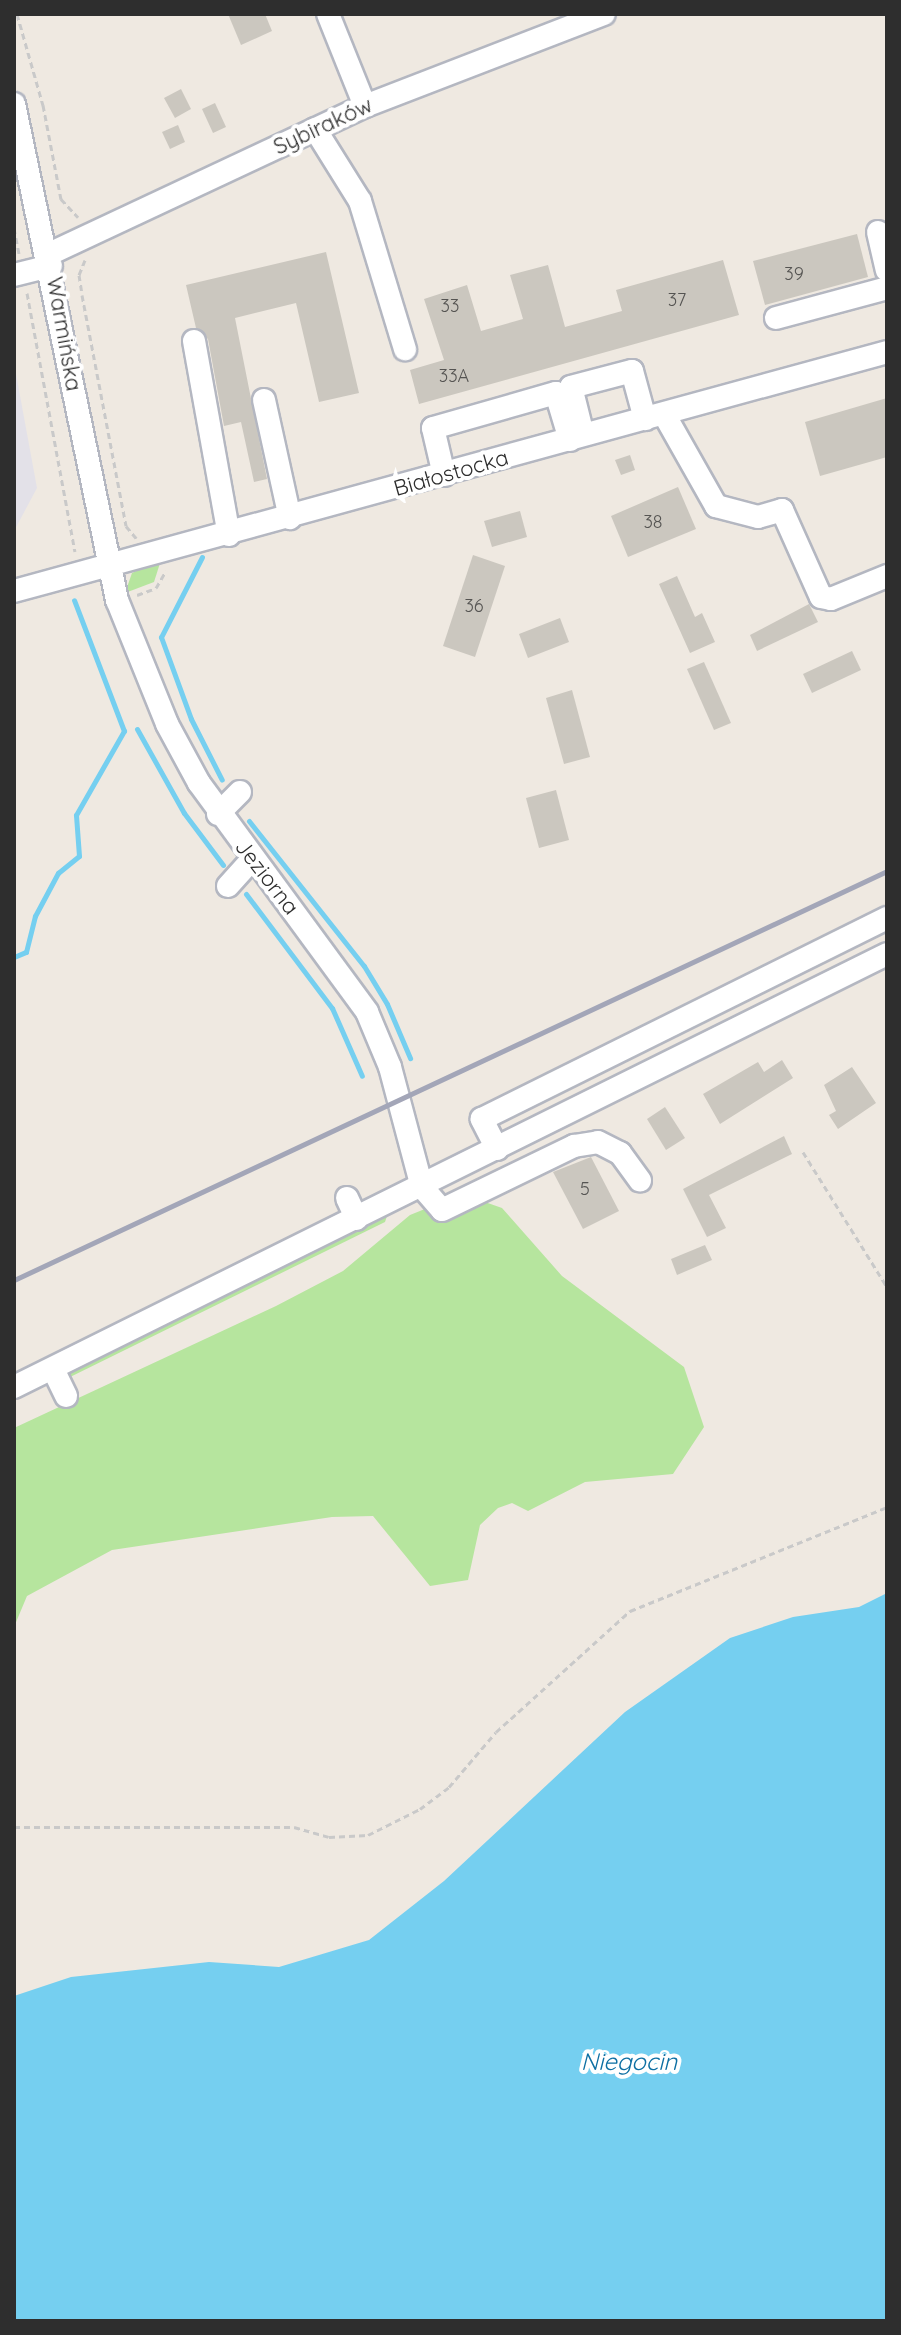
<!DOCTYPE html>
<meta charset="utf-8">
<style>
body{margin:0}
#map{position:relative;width:901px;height:2335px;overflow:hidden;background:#efe9e1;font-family:Quicksand,sans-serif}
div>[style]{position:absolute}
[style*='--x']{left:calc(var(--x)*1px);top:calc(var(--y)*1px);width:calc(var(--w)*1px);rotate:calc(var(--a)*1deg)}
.industrial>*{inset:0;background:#e3e1e8}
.green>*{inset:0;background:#b6e59e}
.water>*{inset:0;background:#75cff0}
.stream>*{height:5px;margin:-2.5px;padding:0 2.5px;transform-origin:2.5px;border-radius:2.5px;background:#75cff0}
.building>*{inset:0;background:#cbc7bf}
.path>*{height:3px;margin-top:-1.5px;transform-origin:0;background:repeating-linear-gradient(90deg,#c9c9c9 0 6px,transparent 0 10px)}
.roads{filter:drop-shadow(2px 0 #b4b7c1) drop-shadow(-2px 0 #b4b7c1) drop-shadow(0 2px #b4b7c1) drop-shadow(0 -2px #b4b7c1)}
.minor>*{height:22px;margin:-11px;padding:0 11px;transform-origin:11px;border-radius:11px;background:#fff}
.rail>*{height:5px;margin:-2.5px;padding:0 2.5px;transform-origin:2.5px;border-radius:2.5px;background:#a3a6b8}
span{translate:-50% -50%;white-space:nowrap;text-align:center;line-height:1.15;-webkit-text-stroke:8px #fff;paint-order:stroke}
.number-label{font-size:18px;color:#555452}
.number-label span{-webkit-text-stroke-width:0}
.street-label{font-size:22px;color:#2e2e2e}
.water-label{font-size:24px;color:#0d6fa3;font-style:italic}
.frame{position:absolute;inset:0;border:16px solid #2e2e2e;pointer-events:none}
</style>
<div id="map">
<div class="industrial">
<i style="clip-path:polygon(14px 363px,37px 488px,14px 531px)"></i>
</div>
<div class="green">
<i style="clip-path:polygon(161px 560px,154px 582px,125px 593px,132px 573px)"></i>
<i style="clip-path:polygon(462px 1194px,502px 1208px,562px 1276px,684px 1367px,704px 1427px,673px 1474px,585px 1482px,528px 1511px,512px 1503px,498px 1508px,480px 1525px,468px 1580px,430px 1586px,373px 1516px,332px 1517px,112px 1550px,27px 1596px,14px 1627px,14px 1428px,276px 1306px,343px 1271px,410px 1215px)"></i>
<i style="clip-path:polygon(388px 1213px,385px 1222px,64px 1380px,63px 1373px)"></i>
</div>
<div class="water">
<i style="clip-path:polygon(887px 1593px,887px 2321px,14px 2321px,14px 1996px,71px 1977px,209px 1962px,279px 1967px,369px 1940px,444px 1881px,625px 1712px,730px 1638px,793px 1617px,859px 1607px)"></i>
</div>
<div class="stream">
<i style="--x:202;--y:557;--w:90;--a:117.1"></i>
<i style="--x:161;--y:637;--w:87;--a:69.9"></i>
<i style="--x:191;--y:719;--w:68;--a:63.1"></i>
<i style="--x:137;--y:729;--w:96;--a:60.8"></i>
<i style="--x:184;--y:813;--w:65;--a:53.1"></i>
<i style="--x:249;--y:821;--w:185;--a:51.6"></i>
<i style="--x:364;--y:966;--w:44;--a:58.8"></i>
<i style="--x:387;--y:1004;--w:59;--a:66.9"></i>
<i style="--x:246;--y:894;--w:143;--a:53"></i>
<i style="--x:332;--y:1008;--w:74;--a:66.2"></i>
<i style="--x:14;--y:957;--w:13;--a:-23"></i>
<i style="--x:26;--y:952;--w:37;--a:-76"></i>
<i style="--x:35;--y:916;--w:49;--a:-61.9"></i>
<i style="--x:58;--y:873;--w:27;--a:-39"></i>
<i style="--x:79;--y:856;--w:41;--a:-94.2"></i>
<i style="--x:76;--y:815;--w:97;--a:-60.3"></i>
<i style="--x:124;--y:731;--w:140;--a:-110.9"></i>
</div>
<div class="building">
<i style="clip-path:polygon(228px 14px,265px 14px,272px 31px,241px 45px)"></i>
<i style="clip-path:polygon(181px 89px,191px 109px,175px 118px,164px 98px)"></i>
<i style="clip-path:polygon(215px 103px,226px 127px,213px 133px,202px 109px)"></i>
<i style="clip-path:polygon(178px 125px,185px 142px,170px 149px,162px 132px)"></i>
<i style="clip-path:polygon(857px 234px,868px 277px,765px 305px,753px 261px)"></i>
<i style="clip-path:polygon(326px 252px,359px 393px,319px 402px,296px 303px,235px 318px,267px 479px,254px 482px,241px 422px,224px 426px,208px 339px,196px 328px,186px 285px)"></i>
<i style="clip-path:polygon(723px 260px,739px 315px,419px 404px,410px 370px,444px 360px,424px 299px,467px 285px,481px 331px,523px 319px,510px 275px,548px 265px,565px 327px,622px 311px,616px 290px)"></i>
<i style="clip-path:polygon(887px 398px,887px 457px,820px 476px,805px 422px)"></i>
<i style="clip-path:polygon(630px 455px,635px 470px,621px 475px,615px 460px)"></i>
<i style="clip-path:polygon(678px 487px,696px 529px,628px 557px,611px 516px)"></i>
<i style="clip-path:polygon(520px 511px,527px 537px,492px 547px,484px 521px)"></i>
<i style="clip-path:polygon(473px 555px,505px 566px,475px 657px,443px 646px)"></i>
<i style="clip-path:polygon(677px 576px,695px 617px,702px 613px,715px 642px,690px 653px,659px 584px)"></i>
<i style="clip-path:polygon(809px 604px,818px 622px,757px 651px,750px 635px)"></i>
<i style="clip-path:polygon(560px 618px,569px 642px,528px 658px,519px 634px)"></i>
<i style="clip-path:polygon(852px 651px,861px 670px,812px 693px,803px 674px)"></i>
<i style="clip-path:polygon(704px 662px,731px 723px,714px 730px,687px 669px)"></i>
<i style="clip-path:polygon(572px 690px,590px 757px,564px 764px,546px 698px)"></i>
<i style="clip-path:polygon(556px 790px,569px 840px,539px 848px,526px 798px)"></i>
<i style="clip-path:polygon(782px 1060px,793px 1078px,720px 1124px,703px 1094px,758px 1062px,764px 1072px)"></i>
<i style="clip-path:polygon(852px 1067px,876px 1103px,838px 1129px,829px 1115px,836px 1111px,824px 1085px)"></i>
<i style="clip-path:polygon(665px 1107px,685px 1138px,666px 1150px,647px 1119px)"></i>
<i style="clip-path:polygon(784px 1136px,792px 1154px,709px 1195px,726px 1228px,707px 1237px,683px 1189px)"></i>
<i style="clip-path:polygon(591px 1157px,619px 1211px,583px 1229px,553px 1172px)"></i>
<i style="clip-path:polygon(705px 1245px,712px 1260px,677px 1275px,671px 1259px)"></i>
</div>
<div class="path">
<i style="--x:17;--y:14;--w:95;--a:74.1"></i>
<i style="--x:43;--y:105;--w:96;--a:79.2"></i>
<i style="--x:61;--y:199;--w:25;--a:47"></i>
<i style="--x:14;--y:228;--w:26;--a:79"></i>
<i style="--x:85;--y:260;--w:16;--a:112"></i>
<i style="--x:79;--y:275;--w:20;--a:81"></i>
<i style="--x:82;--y:295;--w:235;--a:79.2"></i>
<i style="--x:126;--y:526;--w:16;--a:50"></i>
<i style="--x:27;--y:293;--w:263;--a:79.5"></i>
<i style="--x:137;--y:595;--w:20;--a:-20"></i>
<i style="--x:156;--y:588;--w:20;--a:-60"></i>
<i style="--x:803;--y:1152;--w:159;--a:58.1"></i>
<i style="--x:14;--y:1827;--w:280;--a:0"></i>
<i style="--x:294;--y:1827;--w:36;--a:16"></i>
<i style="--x:329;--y:1837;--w:39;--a:-3"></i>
<i style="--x:368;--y:1835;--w:58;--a:-26.6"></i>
<i style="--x:420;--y:1809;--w:36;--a:-37"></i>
<i style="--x:449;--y:1787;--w:72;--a:-49.5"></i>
<i style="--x:496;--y:1732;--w:181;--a:-42.1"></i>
<i style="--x:630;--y:1611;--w:277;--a:-22"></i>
</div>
<div class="roads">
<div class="minor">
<i style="--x:328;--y:14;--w:99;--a:68.1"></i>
<i style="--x:14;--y:104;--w:507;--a:78.27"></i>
<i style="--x:117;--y:600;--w:134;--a:68"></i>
<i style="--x:167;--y:724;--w:67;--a:61.5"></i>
<i style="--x:199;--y:783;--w:284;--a:53.7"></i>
<i style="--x:367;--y:1012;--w:60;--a:67.3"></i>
<i style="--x:390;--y:1067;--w:124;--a:75.1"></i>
<i style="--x:422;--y:1187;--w:30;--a:49"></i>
<i style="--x:442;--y:1210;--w:147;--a:-25.9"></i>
<i style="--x:574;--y:1146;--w:24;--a:-9"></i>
<i style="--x:598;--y:1142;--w:25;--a:27"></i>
<i style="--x:620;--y:1153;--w:34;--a:54"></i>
<i style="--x:315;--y:129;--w:85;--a:58"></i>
<i style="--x:360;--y:201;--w:155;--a:73.1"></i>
<i style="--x:878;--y:232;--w:39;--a:77"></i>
<i style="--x:49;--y:254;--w:349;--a:-25.1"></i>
<i style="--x:365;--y:106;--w:256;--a:-21.1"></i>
<i style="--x:14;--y:275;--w:38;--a:-14"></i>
<i style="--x:776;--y:318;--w:115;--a:-15.1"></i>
<i style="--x:194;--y:341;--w:197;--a:79.8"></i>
<i style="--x:264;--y:400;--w:121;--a:77.6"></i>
<i style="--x:664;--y:414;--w:106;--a:60.5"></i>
<i style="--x:716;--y:506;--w:43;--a:14.7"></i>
<i style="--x:758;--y:517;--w:25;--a:-16"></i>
<i style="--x:782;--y:510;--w:95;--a:65.9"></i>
<i style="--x:821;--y:597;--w:10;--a:11"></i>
<i style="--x:831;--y:599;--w:61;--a:-22.3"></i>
<i style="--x:581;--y:427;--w:41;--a:-104"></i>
<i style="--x:571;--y:387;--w:63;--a:-14.7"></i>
<i style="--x:632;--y:371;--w:50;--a:74.8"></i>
<i style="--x:444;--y:475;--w:48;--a:-103.2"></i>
<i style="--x:433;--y:428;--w:128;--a:-15.9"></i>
<i style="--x:556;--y:393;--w:49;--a:73.4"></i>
<i style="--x:14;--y:591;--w:905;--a:-15.31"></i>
<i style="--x:218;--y:814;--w:31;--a:-45"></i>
<i style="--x:228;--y:886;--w:36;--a:-48"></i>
<i style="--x:497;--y:1149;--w:34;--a:-117"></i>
<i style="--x:482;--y:1119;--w:452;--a:-26.4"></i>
<i style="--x:347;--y:1198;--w:23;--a:65"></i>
<i style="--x:53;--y:1369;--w:30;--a:64"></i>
<i style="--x:14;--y:1387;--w:974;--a:-26.38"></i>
</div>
</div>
<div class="rail">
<i style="--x:14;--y:1280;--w:964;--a:-25.1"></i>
</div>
<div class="number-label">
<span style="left:794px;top:274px">39</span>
<span style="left:677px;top:300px">37</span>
<span style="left:450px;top:306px">33</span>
<span style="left:454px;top:376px">33A</span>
<span style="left:653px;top:522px">38</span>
<span style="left:474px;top:606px">36</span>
<span style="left:585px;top:1189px">5</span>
</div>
<div class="street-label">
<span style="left:323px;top:126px;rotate:-25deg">Sybiraków</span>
<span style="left:64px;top:334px;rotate:80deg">Warmińska</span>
<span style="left:451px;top:473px;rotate:-16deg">Białostocka</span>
<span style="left:267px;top:877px;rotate:52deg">Jeziorna</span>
</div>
<div class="water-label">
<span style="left:629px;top:2062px">Niegocin</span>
</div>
<div class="frame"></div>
</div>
